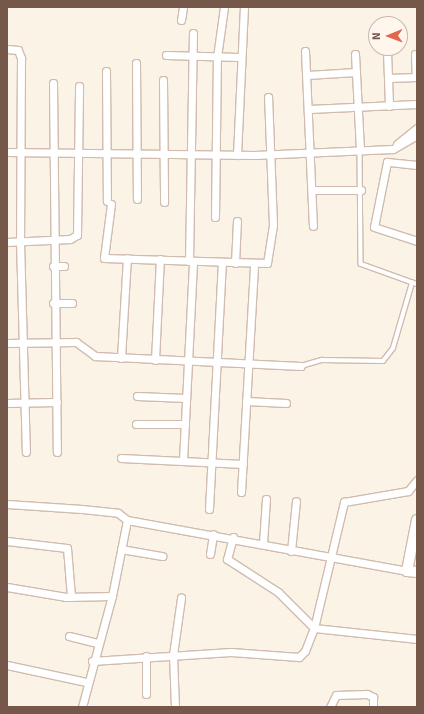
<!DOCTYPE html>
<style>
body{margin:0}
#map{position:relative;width:424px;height:714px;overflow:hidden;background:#fcf3e7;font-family:Signika,sans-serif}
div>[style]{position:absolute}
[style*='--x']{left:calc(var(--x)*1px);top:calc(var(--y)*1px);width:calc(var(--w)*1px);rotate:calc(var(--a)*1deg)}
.roads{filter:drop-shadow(1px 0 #d0bcaf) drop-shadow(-1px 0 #d0bcaf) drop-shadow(0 1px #d0bcaf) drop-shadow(0 -1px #d0bcaf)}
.lane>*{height:3.5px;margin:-1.75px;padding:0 1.75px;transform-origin:1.75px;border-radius:1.75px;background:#fff}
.street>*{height:7px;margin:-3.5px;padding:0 3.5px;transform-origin:3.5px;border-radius:3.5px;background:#fff}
.secondary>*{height:10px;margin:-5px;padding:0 5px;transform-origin:5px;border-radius:5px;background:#fff}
span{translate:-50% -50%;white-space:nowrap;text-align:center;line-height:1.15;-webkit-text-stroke:3px #fff7ee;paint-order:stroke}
.frame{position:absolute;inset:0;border:8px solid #76584b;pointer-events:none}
.north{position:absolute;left:368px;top:16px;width:40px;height:40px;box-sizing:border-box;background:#fff7ee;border:1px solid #c8b7ad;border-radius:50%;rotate:269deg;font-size:11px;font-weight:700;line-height:16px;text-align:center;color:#76584b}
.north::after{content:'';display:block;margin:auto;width:14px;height:18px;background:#e4654e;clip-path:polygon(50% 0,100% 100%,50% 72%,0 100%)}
</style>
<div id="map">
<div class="roads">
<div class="lane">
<i style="--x:360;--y:150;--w:114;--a:89.5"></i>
<i style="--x:361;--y:264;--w:59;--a:19.7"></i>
<i style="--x:301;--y:366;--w:22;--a:-16"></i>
<i style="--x:322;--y:360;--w:61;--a:0.9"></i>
<i style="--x:383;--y:361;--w:16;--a:-52"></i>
<i style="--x:393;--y:348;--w:68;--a:-73.7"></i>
</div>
<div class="street">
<i style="--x:181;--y:20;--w:13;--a:-81"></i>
<i style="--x:7;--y:49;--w:11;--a:5"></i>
<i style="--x:18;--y:50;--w:9;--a:69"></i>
<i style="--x:21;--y:58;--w:183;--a:90.3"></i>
<i style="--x:20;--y:241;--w:211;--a:88.4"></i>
<i style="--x:305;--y:51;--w:175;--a:87.4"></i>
<i style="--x:387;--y:51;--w:55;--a:87.9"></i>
<i style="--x:355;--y:54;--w:96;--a:87"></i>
<i style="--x:415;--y:54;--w:23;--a:88"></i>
<i style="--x:166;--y:55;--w:73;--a:1.6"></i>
<i style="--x:136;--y:63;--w:136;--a:89.6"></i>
<i style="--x:106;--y:71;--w:130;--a:89.6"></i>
<i style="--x:307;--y:75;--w:49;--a:-3.5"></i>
<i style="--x:388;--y:78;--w:29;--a:-2"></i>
<i style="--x:163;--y:80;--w:122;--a:89.5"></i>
<i style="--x:53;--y:83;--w:369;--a:89.4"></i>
<i style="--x:309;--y:109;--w:108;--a:-2.7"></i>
<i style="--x:397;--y:144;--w:26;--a:-39"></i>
<i style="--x:7;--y:152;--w:248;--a:0.7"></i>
<i style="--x:255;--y:155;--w:138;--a:-2.5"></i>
<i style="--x:393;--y:149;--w:28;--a:-30"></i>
<i style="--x:237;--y:155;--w:148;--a:-87.3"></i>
<i style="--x:417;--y:165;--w:30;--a:-174"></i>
<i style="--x:387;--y:162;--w:66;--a:101.3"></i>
<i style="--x:374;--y:227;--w:45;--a:18"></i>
<i style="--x:312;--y:190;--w:49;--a:0"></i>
<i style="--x:111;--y:204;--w:54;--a:97.4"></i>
<i style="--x:104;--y:258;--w:163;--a:1.8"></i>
<i style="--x:267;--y:263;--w:38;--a:-81"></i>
<i style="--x:273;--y:225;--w:128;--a:-92.2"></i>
<i style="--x:215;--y:217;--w:160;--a:-89.3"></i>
<i style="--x:217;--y:57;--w:50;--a:-82"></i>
<i style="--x:7;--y:242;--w:63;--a:-2.7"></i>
<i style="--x:70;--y:239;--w:8;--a:-30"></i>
<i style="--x:77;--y:235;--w:149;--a:-89.2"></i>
<i style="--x:189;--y:261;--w:228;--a:-89"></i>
<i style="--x:235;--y:263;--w:42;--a:-87.3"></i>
<i style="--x:53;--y:266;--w:11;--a:0"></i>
<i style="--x:53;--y:303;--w:19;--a:0"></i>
<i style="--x:7;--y:343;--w:69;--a:-0.8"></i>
<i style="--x:76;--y:342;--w:24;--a:36"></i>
<i style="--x:95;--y:356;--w:206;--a:2.8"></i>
<i style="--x:121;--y:358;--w:100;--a:-86.6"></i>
<i style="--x:155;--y:360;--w:101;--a:-87.2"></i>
<i style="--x:137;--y:396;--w:49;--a:2.3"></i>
<i style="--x:246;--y:401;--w:40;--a:2.9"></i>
<i style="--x:7;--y:403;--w:50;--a:-1.1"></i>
<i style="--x:136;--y:424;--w:49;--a:0"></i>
<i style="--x:121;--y:458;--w:122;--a:2.8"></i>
<i style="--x:183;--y:461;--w:200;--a:-87.1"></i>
<i style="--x:241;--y:492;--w:228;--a:-86.7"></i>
<i style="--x:7;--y:504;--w:75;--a:3.8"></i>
<i style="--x:82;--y:509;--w:36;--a:6"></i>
<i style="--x:118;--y:513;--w:11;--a:38"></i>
<i style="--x:209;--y:509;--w:247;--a:-87"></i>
<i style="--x:233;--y:537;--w:23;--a:105"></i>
<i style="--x:227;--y:559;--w:61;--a:32.9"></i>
<i style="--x:278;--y:592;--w:51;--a:45"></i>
<i style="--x:314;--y:628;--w:104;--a:6.1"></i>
<i style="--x:7;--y:541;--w:60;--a:6.7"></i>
<i style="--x:67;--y:548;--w:49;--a:85.3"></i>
<i style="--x:263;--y:543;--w:44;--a:-86.1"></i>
<i style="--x:121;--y:549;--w:42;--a:9.7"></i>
<i style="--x:291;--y:551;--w:50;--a:-84.3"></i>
<i style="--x:210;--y:554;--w:20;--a:-81"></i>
<i style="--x:7;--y:587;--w:60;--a:9.6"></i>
<i style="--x:66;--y:597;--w:46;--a:-1.2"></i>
<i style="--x:69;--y:636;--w:29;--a:14"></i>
<i style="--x:92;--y:661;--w:139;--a:-3.7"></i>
<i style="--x:231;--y:652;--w:68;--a:4.2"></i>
<i style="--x:299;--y:657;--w:8;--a:-45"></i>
<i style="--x:305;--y:651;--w:25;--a:-69"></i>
<i style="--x:314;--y:628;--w:130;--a:-76.6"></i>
<i style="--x:344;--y:502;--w:65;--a:-9.8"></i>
<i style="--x:408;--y:491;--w:14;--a:-51"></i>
<i style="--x:7;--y:665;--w:81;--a:12.1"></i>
<i style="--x:146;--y:694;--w:38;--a:-90"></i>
<i style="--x:82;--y:707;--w:115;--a:-74.9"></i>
<i style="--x:112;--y:596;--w:77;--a:-78.8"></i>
<i style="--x:127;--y:520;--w:285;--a:10.3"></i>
<i style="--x:175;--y:707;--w:52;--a:-92.2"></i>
<i style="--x:173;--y:655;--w:58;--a:-82"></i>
<i style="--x:330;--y:707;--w:13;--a:-63"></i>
<i style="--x:336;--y:695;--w:31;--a:-2"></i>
<i style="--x:367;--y:694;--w:7;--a:27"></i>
<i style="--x:373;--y:697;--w:10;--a:90"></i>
</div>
<div class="secondary">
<i style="--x:417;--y:520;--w:52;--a:101.1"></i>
<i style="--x:407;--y:571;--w:10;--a:6"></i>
</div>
</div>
<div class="frame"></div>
<div class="north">N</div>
</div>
